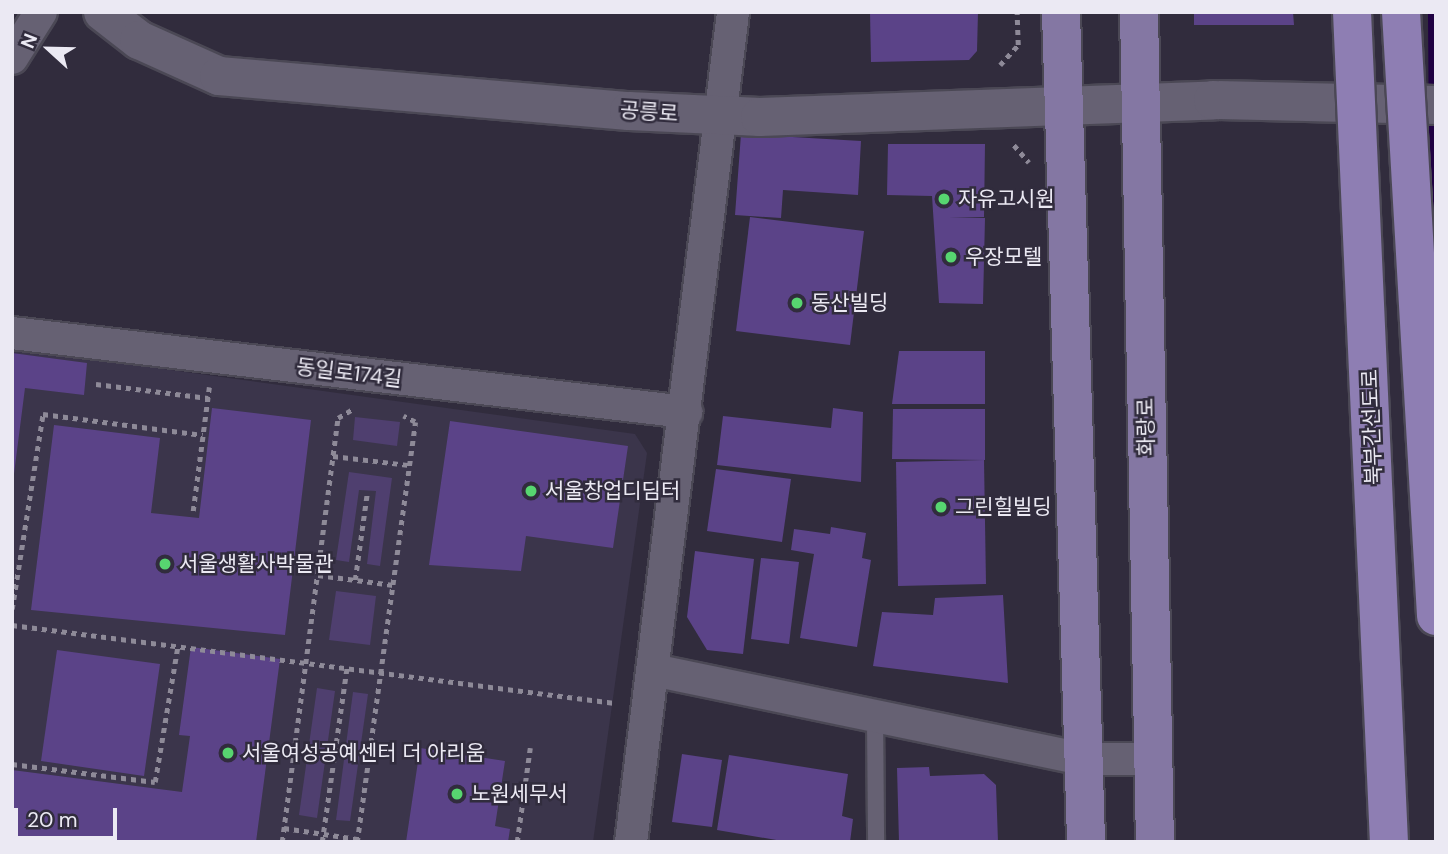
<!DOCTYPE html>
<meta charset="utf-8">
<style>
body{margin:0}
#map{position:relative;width:1448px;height:854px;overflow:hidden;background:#312c3d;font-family:"DM Sans","Noto Sans KR",sans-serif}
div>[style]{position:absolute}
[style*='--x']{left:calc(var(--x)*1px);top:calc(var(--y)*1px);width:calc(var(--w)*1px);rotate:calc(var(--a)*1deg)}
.built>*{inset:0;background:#3b354b}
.green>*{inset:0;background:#4f3f6f}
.stream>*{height:10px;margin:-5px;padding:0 5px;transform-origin:5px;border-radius:5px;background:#200143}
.building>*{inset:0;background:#5b4388}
.path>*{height:4.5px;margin-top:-2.25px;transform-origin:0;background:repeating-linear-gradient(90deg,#8e8a98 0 5px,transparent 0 10px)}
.roads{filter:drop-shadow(2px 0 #4b4855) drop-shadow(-2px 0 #4b4855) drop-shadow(0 2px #4b4855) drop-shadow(0 -2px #4b4855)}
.service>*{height:16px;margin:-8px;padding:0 8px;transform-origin:8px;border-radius:8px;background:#666173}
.minor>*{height:32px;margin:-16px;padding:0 16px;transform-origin:16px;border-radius:16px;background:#666173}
.tertiary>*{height:38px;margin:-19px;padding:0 19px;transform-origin:19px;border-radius:19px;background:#666173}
.primary>*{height:38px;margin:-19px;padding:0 19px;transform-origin:19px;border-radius:19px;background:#8477a3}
.bridges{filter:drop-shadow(2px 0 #4b4855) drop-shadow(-2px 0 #4b4855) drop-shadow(0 2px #4b4855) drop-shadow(0 -2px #4b4855)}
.trunk-bridge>*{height:38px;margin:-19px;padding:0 19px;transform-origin:19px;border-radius:19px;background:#8e7eb3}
.dots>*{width:19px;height:19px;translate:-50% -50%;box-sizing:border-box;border:4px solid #312c3d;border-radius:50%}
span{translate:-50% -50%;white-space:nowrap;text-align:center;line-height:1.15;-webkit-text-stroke:5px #312c3d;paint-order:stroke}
.street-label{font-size:21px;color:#ebe9f3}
.poi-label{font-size:21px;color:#ebe9f3}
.left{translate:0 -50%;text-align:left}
.frame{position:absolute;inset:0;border:14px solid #ebe9f3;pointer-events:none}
.north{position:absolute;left:14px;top:14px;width:70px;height:70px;-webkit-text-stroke:5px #312c3d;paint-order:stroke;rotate:292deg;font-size:19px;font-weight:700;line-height:28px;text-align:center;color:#ebe9f3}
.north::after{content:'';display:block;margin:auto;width:24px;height:32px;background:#ebe9f3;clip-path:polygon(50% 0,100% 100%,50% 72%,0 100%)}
.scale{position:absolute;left:14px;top:808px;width:103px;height:32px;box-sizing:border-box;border:4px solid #ebe9f3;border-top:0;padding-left:9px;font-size:21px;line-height:24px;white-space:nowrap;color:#ebe9f3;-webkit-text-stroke:5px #312c3d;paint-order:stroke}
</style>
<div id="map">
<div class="built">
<i style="clip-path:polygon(12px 348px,635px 434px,647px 453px,593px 842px,12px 842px)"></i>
</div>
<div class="green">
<i style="clip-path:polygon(355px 417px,400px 422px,397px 446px,353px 440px)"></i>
<i style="clip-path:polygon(349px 472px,392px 478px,380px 566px,367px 564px,376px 491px,359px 490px,349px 562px,336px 560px)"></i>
<i style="clip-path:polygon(336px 591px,376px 596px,370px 645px,329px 640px)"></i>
<i style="clip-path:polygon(317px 688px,335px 691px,317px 818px,299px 815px)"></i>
<i style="clip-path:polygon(353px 692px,368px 694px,350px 821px,336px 820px)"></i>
</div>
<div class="stream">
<i style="--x:1433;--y:12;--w:260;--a:89.6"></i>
</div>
<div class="building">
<i style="clip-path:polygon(870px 12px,978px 12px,977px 51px,969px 60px,871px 62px)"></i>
<i style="clip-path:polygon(1194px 12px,1293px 12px,1294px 25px,1194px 25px)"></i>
<i style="clip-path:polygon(741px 134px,861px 141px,858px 195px,783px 190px,781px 218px,735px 215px)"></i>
<i style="clip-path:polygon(888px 144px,985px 144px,984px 217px,949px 217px,985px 218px,983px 304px,939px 303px,932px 196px,887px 195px)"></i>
<i style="clip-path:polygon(750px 217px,864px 231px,850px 345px,736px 331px)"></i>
<i style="clip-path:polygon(899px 351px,985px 351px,985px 404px,892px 404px)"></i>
<i style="clip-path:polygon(12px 353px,87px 363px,84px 395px,25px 388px,14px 474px)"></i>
<i style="clip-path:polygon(212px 408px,311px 420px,285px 635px,31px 610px,54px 425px,160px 438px,151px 513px,199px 518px)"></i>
<i style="clip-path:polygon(833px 408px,863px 412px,861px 482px,717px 465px,723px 416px,831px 428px)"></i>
<i style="clip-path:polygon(893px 409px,985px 409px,985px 460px,892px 459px)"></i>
<i style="clip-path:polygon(450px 421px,628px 446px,613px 548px,526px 536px,521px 571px,429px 565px)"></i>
<i style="clip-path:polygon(984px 460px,986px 584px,898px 586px,896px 462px)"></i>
<i style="clip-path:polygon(716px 469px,791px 479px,782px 542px,707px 531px)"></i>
<i style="clip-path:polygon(831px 527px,866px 533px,862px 558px,871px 560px,857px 647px,800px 638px,814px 554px,791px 550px,794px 529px,830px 534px)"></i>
<i style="clip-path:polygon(695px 551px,754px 559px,743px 654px,707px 650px,687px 617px)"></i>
<i style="clip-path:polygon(761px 558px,799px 562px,789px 644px,751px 639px)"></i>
<i style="clip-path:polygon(1003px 595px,1008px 683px,873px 666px,882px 612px,933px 615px,935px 598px)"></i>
<i style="clip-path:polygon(191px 647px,280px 659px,256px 842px,12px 842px,12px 770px,182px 792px,190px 736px,179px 735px)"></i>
<i style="clip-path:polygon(57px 650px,160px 664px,144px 776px,41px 761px)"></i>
<i style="clip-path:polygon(420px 748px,505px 761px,495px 826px,510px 829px,508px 842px,406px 842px)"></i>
<i style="clip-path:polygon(682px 754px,722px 760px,712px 827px,672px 822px)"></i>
<i style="clip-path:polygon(729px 755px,848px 774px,842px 816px,853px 819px,850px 842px,788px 842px,717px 830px)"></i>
<i style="clip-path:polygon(929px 767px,930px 776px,984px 774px,996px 785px,998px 842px,899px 842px,897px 768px)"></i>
</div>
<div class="path">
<i style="--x:1000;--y:65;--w:27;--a:-48"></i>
<i style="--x:1018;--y:45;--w:33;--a:-92"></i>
<i style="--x:1014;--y:145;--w:23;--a:49"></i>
<i style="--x:96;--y:384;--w:113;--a:7.1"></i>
<i style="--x:333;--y:456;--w:77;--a:6.8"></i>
<i style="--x:193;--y:511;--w:125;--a:-82.6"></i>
<i style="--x:318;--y:575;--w:76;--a:7.6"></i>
<i style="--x:355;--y:580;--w:87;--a:-82.1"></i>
<i style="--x:12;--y:609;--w:197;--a:-81"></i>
<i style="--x:43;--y:414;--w:161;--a:7.5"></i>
<i style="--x:12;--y:625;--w:608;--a:7.37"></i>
<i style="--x:12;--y:764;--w:144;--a:7.2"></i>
<i style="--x:155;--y:782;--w:139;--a:-80.5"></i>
<i style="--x:284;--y:828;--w:74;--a:8.6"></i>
<i style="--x:282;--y:842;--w:428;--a:-82.5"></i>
<i style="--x:338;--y:418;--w:17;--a:-31"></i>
<i style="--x:322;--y:842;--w:177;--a:-81.9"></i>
<i style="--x:357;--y:842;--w:424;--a:-82.1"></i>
<i style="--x:415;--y:422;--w:13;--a:-153"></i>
<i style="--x:517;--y:842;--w:95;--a:-82.1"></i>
</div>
<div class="roads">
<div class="service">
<i style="--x:875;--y:716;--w:126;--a:89.5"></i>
</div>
<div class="minor">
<i style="--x:12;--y:58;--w:54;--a:-57.8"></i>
<i style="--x:12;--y:333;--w:679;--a:6.69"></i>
<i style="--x:653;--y:670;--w:439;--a:11.7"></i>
<i style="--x:1083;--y:759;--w:71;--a:0"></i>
<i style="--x:631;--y:842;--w:836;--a:-82.99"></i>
</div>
<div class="tertiary">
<i style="--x:103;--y:12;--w:46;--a:37.9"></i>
<i style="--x:139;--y:40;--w:88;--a:24.2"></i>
<i style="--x:219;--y:76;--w:411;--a:4.9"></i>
<i style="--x:629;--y:111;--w:131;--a:2.6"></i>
<i style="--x:760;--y:117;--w:453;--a:-2.1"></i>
<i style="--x:1213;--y:100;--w:223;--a:1.3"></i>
</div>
<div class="primary">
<i style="--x:1061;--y:12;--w:830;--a:88.27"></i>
<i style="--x:1139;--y:12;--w:830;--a:88.9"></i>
</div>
</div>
<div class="bridges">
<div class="trunk-bridge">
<i style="--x:1352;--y:12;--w:831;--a:87.45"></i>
<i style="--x:1401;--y:12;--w:605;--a:86.68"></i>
</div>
</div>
<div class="dots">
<i style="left:944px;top:199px;background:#57d570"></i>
<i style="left:951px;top:257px;background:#57d570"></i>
<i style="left:797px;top:303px;background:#57d570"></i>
<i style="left:531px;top:491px;background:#57d570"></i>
<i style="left:941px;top:507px;background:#57d570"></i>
<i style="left:165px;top:564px;background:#57d570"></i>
<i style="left:228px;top:753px;background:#57d570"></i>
<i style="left:457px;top:794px;background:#57d570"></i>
</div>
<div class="street-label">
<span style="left:649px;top:112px;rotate:4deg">공릉로</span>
<span style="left:349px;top:373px;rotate:7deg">동일로174길</span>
<span style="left:1146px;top:427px;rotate:-91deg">화랑로</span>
<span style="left:1372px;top:427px;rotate:-92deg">북부간선도로</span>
</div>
<div class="poi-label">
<span class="left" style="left:958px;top:199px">자유고시원</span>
<span class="left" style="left:965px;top:257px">우장모텔</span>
<span class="left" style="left:811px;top:303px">동산빌딩</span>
<span class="left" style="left:545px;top:491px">서울창업디딤터</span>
<span class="left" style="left:955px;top:507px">그린힐빌딩</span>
<span class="left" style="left:179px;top:564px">서울생활사박물관</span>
<span class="left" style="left:242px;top:753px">서울여성공예센터 더 아리움</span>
<span class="left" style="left:471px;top:794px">노원세무서</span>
</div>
<div class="frame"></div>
<div class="north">N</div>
<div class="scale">20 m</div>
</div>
